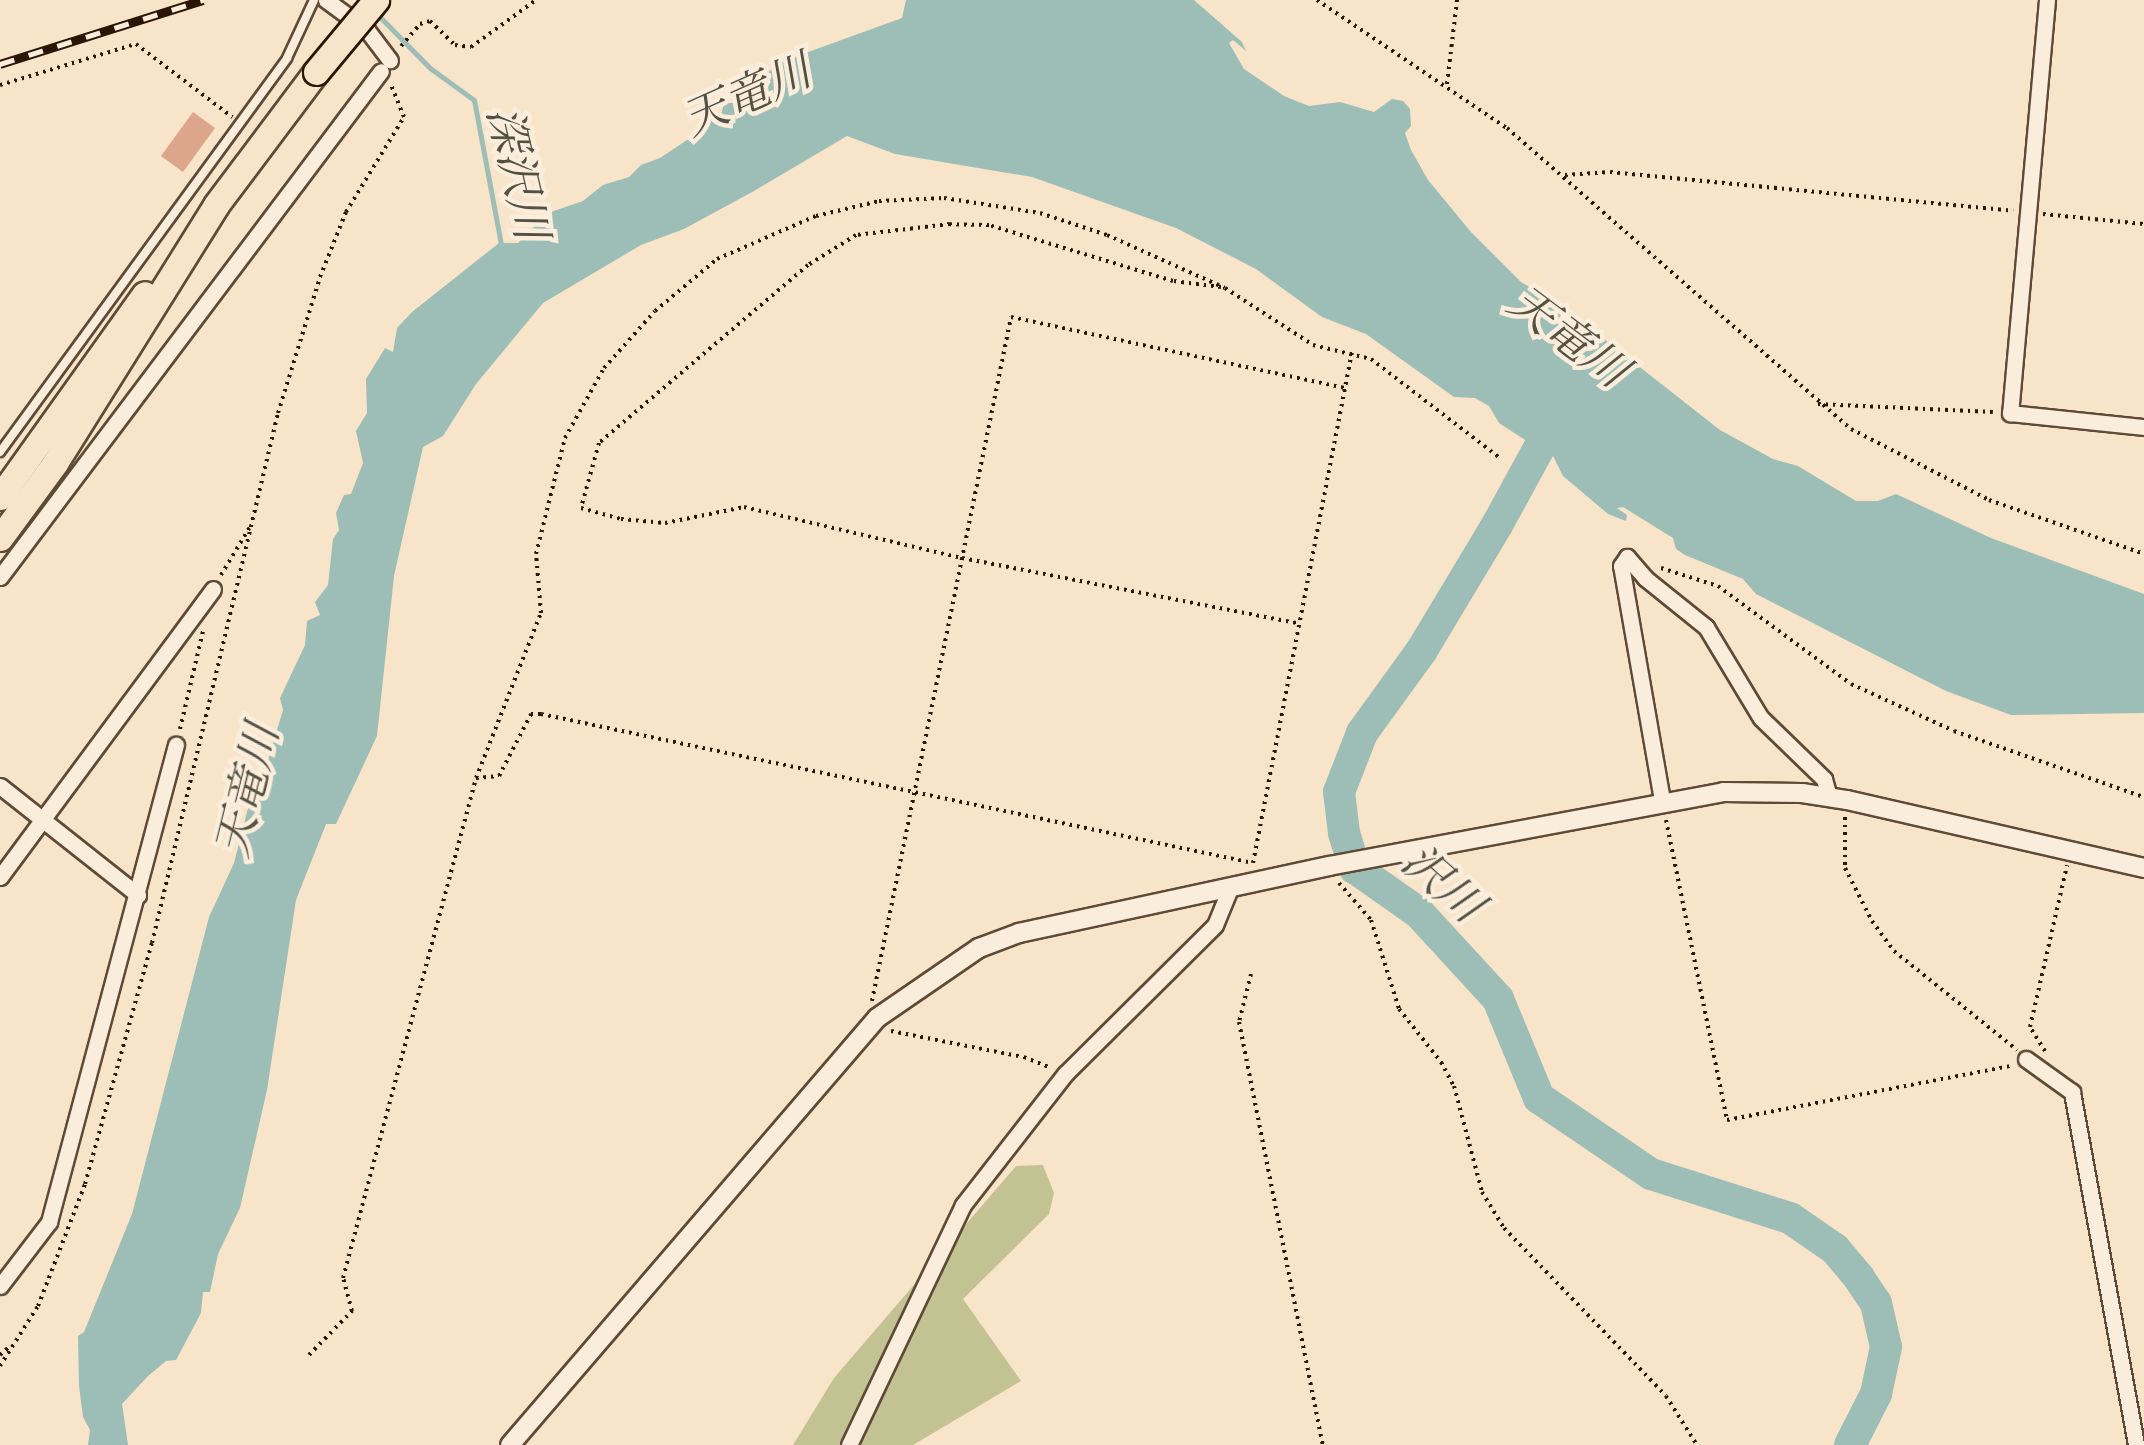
<!DOCTYPE html>
<meta charset="utf-8">
<style>
body{margin:0}
#map{position:relative;width:2144px;height:1445px;overflow:hidden;background:#f8e4c9;font-family:Cardo,"Noto Serif JP",serif}
div>[style]{position:absolute}
[style*='--x']{left:calc(var(--x)*1px);top:calc(var(--y)*1px);width:calc(var(--w)*1px);rotate:calc(var(--a)*1deg)}
.green>*{inset:0;background:#c2c293}
.water>*{inset:0;background:#9dbeb6}
.stream>*{height:5px;margin:-2.5px;padding:0 2.5px;transform-origin:2.5px;border-radius:2.5px;background:#9dbeb6}
.river>*{height:32px;margin:-16px;padding:0 16px;transform-origin:16px;border-radius:16px;background:#9dbeb6}
.building>*{inset:0;background:#dda68c}
.path>*{height:4px;margin-top:-2px;transform-origin:0;background:repeating-linear-gradient(90deg,#2b1605 0 2.5px,transparent 0 7.5px)}
.roads{filter:drop-shadow(2px 0 #5e4a36) drop-shadow(-2px 0 #5e4a36) drop-shadow(0 2px #5e4a36) drop-shadow(0 -2px #5e4a36)}
.service>*{height:8px;margin:-4px;padding:0 4px;transform-origin:4px;border-radius:4px;background:#faeddc}
.minor>*{height:15px;margin:-7.5px;padding:0 7.5px;transform-origin:7.5px;border-radius:7.5px;background:#faeddc}
.tertiary>*{height:18px;margin:-9px;padding:0 9px;transform-origin:9px;border-radius:9px;background:#faeddc}
.trunk>*{height:25px;margin:-12.5px;padding:0 12.5px;transform-origin:12.5px;border-radius:12.5px;background:#f8e4c9}
.rail>*{height:9px;margin-top:-4.5px;transform-origin:0;background:repeating-linear-gradient(90deg,#faeddc 0 15px,#2b1605 0 30px);box-sizing:border-box;border-block:2px solid #2b1605}
.bridges{filter:drop-shadow(2px 0 #2b1605) drop-shadow(-2px 0 #2b1605) drop-shadow(0 2px #2b1605) drop-shadow(0 -2px #2b1605)}
.trunk-bridge>*{height:25px;margin:-12.5px;padding:0 12.5px;transform-origin:12.5px;border-radius:12.5px;background:#f8e4c9}
span{translate:-50% -50%;white-space:nowrap;text-align:center;line-height:1.15;-webkit-text-stroke:9px #faeddc;paint-order:stroke}
.water-label{font-size:45px;color:#535143;font-style:italic}
</style>
<div id="map">
<div class="green">
<i style="clip-path:polygon(1043px 1165px,1054px 1193px,1049px 1214px,963px 1299px,1021px 1381px,913px 1445px,793px 1445px,834px 1378px,1016px 1166px)"></i>
</div>
<div class="water">
<i style="clip-path:polygon(906px 0,1194px 0,1242px 42px,1246px 51px,1233px 40px,1229px 43px,1244px 69px,1284px 96px,1309px 106px,1340px 102px,1374px 112px,1392px 99px,1403px 101px,1410px 109px,1411px 126px,1405px 133px,1411px 150px,1428px 180px,1471px 232px,1521px 282px,1567px 310px,1720px 430px,1773px 459px,1798px 466px,1856px 501px,1878px 501px,1896px 494px,1991px 538px,2144px 594px,2144px 713px,2011px 715px,1946px 691px,1756px 594px,1743px 579px,1685px 555px,1676px 549px,1673px 538px,1623px 507px,1617px 508px,1627px 515px,1626px 521px,1608px 514px,1563px 476px,1553px 456px,1542px 457px,1542px 451px,1499px 423px,1489px 406px,1475px 398px,1454px 397px,1366px 334px,1322px 317px,1256px 269px,1176px 228px,1032px 177px,895px 154px,847px 136px,754px 191px,684px 229px,641px 245px,543px 303px,476px 384px,443px 436px,423px 447px,394px 576px,377px 736px,336px 824px,326px 824px,296px 900px,267px 1090px,240px 1208px,218px 1254px,210px 1292px,203px 1292px,201px 1313px,176px 1360px,166px 1361px,148px 1376px,122px 1404px,128px 1445px,88px 1445px,90px 1430px,83px 1417px,79px 1386px,78px 1336px,84px 1332px,132px 1214px,209px 917px,234px 863px,254px 785px,268px 760px,283px 710px,280px 698px,305px 645px,307px 621px,320px 615px,315px 602px,328px 585px,333px 539px,339px 530px,336px 513px,344px 495px,351px 494px,363px 463px,356px 431px,367px 413px,366px 379px,385px 348px,393px 352px,397px 328px,412px 312px,499px 243px,518px 243px,548px 213px,583px 201px,603px 185px,629px 177px,641px 165px,660px 158px,699px 132px,709px 118px,721px 116px,724px 103px,737px 103px,778px 63px,902px 18px)"></i>
</div>
<div class="stream">
<i style="--x:376;--y:13;--w:77;--a:45.5"></i>
<i style="--x:430;--y:68;--w:54;--a:36"></i>
<i style="--x:474;--y:100;--w:153;--a:79.4"></i>
</div>
<div class="river">
<i style="--x:1544;--y:408;--w:29;--a:88"></i>
<i style="--x:1545;--y:437;--w:100;--a:118.6"></i>
<i style="--x:1497;--y:525;--w:146;--a:121"></i>
<i style="--x:1422;--y:650;--w:102;--a:125.9"></i>
<i style="--x:1362;--y:733;--w:63;--a:111.3"></i>
<i style="--x:1339;--y:792;--w:41;--a:83"></i>
<i style="--x:1344;--y:833;--w:37;--a:73"></i>
<i style="--x:1355;--y:868;--w:78;--a:35.1"></i>
<i style="--x:1419;--y:913;--w:117;--a:47.4"></i>
<i style="--x:1498;--y:999;--w:107;--a:67.5"></i>
<i style="--x:1539;--y:1098;--w:135;--a:34.2"></i>
<i style="--x:1651;--y:1174;--w:146;--a:17.6"></i>
<i style="--x:1790;--y:1218;--w:55;--a:34.6"></i>
<i style="--x:1835;--y:1249;--w:38;--a:50"></i>
<i style="--x:1859;--y:1278;--w:30;--a:56"></i>
<i style="--x:1876;--y:1303;--w:45;--a:77.2"></i>
<i style="--x:1886;--y:1347;--w:48;--a:102"></i>
<i style="--x:1876;--y:1394;--w:57;--a:117"></i>
</div>
<div class="building">
<i style="clip-path:polygon(193px 112px,215px 128px,183px 172px,161px 156px)"></i>
</div>
<div class="path">
<i style="--x:1317;--y:0;--w:229;--a:34"></i>
<i style="--x:1507;--y:128;--w:457;--a:41.2"></i>
<i style="--x:1851;--y:429;--w:155;--a:27.2"></i>
<i style="--x:1989;--y:500;--w:164;--a:19.2"></i>
<i style="--x:401;--y:46;--w:29;--a:-49"></i>
<i style="--x:420;--y:24;--w:10;--a:-17"></i>
<i style="--x:430;--y:21;--w:35;--a:44"></i>
<i style="--x:455;--y:45;--w:16;--a:7"></i>
<i style="--x:471;--y:47;--w:80;--a:-35.9"></i>
<i style="--x:1447;--y:84;--w:85;--a:-83.2"></i>
<i style="--x:0;--y:85;--w:142;--a:-16.8"></i>
<i style="--x:136;--y:44;--w:121;--a:37.2"></i>
<i style="--x:1565;--y:175;--w:45;--a:-3.8"></i>
<i style="--x:1610;--y:172;--w:405;--a:5.5"></i>
<i style="--x:2043;--y:214;--w:101;--a:5.7"></i>
<i style="--x:1221;--y:287;--w:48;--a:-172.9"></i>
<i style="--x:1173;--y:281;--w:192;--a:-163.1"></i>
<i style="--x:989;--y:225;--w:39;--a:-179"></i>
<i style="--x:950;--y:224;--w:95;--a:173.3"></i>
<i style="--x:856;--y:235;--w:57;--a:148"></i>
<i style="--x:808;--y:265;--w:275;--a:139.6"></i>
<i style="--x:599;--y:443;--w:67;--a:105.5"></i>
<i style="--x:581;--y:508;--w:41;--a:15.4"></i>
<i style="--x:621;--y:519;--w:44;--a:5.2"></i>
<i style="--x:665;--y:523;--w:81;--a:-11.4"></i>
<i style="--x:744;--y:507;--w:224;--a:13.2"></i>
<i style="--x:962;--y:558;--w:344;--a:11"></i>
<i style="--x:1818;--y:404;--w:175;--a:2.6"></i>
<i style="--x:1661;--y:568;--w:60;--a:17.5"></i>
<i style="--x:1718;--y:586;--w:165;--a:36.4"></i>
<i style="--x:1851;--y:684;--w:113;--a:24.5"></i>
<i style="--x:1954;--y:731;--w:201;--a:19.2"></i>
<i style="--x:221;--y:575;--w:56;--a:-58.9"></i>
<i style="--x:180;--y:729;--w:101;--a:-76.8"></i>
<i style="--x:476;--y:778;--w:23;--a:-5"></i>
<i style="--x:499;--y:776;--w:70;--a:-62.7"></i>
<i style="--x:531;--y:714;--w:10;--a:0"></i>
<i style="--x:541;--y:714;--w:727;--a:11.82"></i>
<i style="--x:1845;--y:817;--w:51;--a:90"></i>
<i style="--x:1845;--y:868;--w:59;--a:63"></i>
<i style="--x:1872;--y:921;--w:37;--a:54"></i>
<i style="--x:1894;--y:951;--w:158;--a:38.8"></i>
<i style="--x:1666;--y:820;--w:306;--a:78.5"></i>
<i style="--x:1727;--y:1120;--w:289;--a:-10.8"></i>
<i style="--x:1253;--y:863;--w:521;--a:-79.04"></i>
<i style="--x:1339;--y:883;--w:49;--a:49.1"></i>
<i style="--x:1371;--y:920;--w:93;--a:72.5"></i>
<i style="--x:1399;--y:1009;--w:68;--a:51.6"></i>
<i style="--x:1441;--y:1062;--w:27;--a:62"></i>
<i style="--x:1454;--y:1086;--w:110;--a:75.2"></i>
<i style="--x:1482;--y:1192;--w:42;--a:58.6"></i>
<i style="--x:1504;--y:1228;--w:233;--a:46"></i>
<i style="--x:1666;--y:1396;--w:58;--a:57.7"></i>
<i style="--x:1251;--y:974;--w:49;--a:104"></i>
<i style="--x:1239;--y:1022;--w:431;--a:78.8"></i>
<i style="--x:872;--y:1001;--w:698;--a:-78.51"></i>
<i style="--x:1011;--y:317;--w:341;--a:12"></i>
<i style="--x:891;--y:1031;--w:136;--a:11.1"></i>
<i style="--x:1024;--y:1057;--w:29;--a:22"></i>
<i style="--x:2045;--y:1051;--w:28;--a:-122"></i>
<i style="--x:2030;--y:1027;--w:166;--a:-77.1"></i>
<i style="--x:0;--y:1355;--w:15;--a:-42"></i>
<i style="--x:309;--y:1355;--w:62;--a:-45.7"></i>
<i style="--x:352;--y:1311;--w:34;--a:-105"></i>
<i style="--x:343;--y:1278;--w:517;--a:-75.1"></i>
<i style="--x:476;--y:778;--w:177;--a:-68.5"></i>
<i style="--x:541;--y:613;--w:59;--a:-94.8"></i>
<i style="--x:536;--y:554;--w:120;--a:-76"></i>
<i style="--x:565;--y:438;--w:80;--a:-60.9"></i>
<i style="--x:604;--y:368;--w:76;--a:-48.2"></i>
<i style="--x:655;--y:311;--w:81;--a:-40"></i>
<i style="--x:717;--y:259;--w:108;--a:-23.5"></i>
<i style="--x:816;--y:216;--w:65;--a:-13.4"></i>
<i style="--x:879;--y:201;--w:65;--a:-2.6"></i>
<i style="--x:944;--y:198;--w:97;--a:8.9"></i>
<i style="--x:1040;--y:213;--w:71;--a:18.2"></i>
<i style="--x:1107;--y:235;--w:129;--a:24.2"></i>
<i style="--x:1225;--y:288;--w:105;--a:32.9"></i>
<i style="--x:1313;--y:345;--w:60;--a:13.6"></i>
<i style="--x:1371;--y:359;--w:163;--a:37.5"></i>
<i style="--x:0;--y:1366;--w:71;--a:-57.7"></i>
<i style="--x:38;--y:1306;--w:131;--a:-68.9"></i>
<i style="--x:85;--y:1184;--w:250;--a:-74.5"></i>
<i style="--x:152;--y:943;--w:545;--a:-76.63"></i>
<i style="--x:278;--y:413;--w:142;--a:-72.8"></i>
<i style="--x:320;--y:277;--w:70;--a:-68.2"></i>
<i style="--x:346;--y:212;--w:111;--a:-58.6"></i>
<i style="--x:404;--y:117;--w:35;--a:-112"></i>
</div>
<div class="roads">
<div class="service">
<i style="--x:0;--y:452;--w:487;--a:-53.9"></i>
<i style="--x:287;--y:58;--w:64;--a:-65"></i>
</div>
<div class="minor">
<i style="--x:326;--y:0;--w:51;--a:36.2"></i>
<i style="--x:367;--y:30;--w:38;--a:53"></i>
<i style="--x:2047;--y:0;--w:415;--a:95.1"></i>
<i style="--x:2010;--y:413;--w:135;--a:6"></i>
<i style="--x:0;--y:577;--w:633;--a:-53.02"></i>
<i style="--x:0;--y:786;--w:176;--a:38.3"></i>
<i style="--x:1662;--y:800;--w:238;--a:-99.9"></i>
<i style="--x:1621;--y:566;--w:11;--a:-56"></i>
<i style="--x:1627;--y:557;--w:28;--a:49"></i>
<i style="--x:1645;--y:578;--w:78;--a:38.8"></i>
<i style="--x:1706;--y:627;--w:106;--a:58.9"></i>
<i style="--x:1761;--y:718;--w:88;--a:44.1"></i>
<i style="--x:1824;--y:779;--w:18;--a:74"></i>
<i style="--x:0;--y:877;--w:358;--a:-53.5"></i>
<i style="--x:2026;--y:1059;--w:57;--a:35.7"></i>
<i style="--x:2072;--y:1092;--w:359;--a:79.7"></i>
<i style="--x:0;--y:1286;--w:81;--a:-52.6"></i>
<i style="--x:49;--y:1222;--w:494;--a:-75.1"></i>
<i style="--x:849;--y:1445;--w:266;--a:-64.6"></i>
<i style="--x:963;--y:1205;--w:166;--a:-52.1"></i>
<i style="--x:1065;--y:1074;--w:211;--a:-44.8"></i>
<i style="--x:1215;--y:925;--w:42;--a:-67.7"></i>
</div>
<div class="tertiary">
<i style="--x:510;--y:1445;--w:563;--a:-49.32"></i>
<i style="--x:877;--y:1018;--w:124;--a:-34.5"></i>
<i style="--x:979;--y:948;--w:43;--a:-20.6"></i>
<i style="--x:1019;--y:933;--w:317;--a:-12.2"></i>
<i style="--x:1329;--y:866;--w:401;--a:-10.6"></i>
<i style="--x:1723;--y:792;--w:79;--a:0.7"></i>
<i style="--x:1802;--y:793;--w:46;--a:8.8"></i>
<i style="--x:1847;--y:800;--w:305;--a:12.9"></i>
</div>
<div class="trunk">
<i style="--x:0;--y:497;--w:249;--a:-54.5"></i>
<i style="--x:0;--y:538;--w:93;--a:-53.7"></i>
<i style="--x:55;--y:463;--w:304;--a:-58"></i>
<i style="--x:216;--y:205;--w:166;--a:-53.1"></i>
</div>
</div>
<div class="rail">
<i style="--x:0;--y:64;--w:213;--a:-17.5"></i>
</div>
<div class="bridges">
<div class="trunk-bridge">
<i style="--x:316;--y:72;--w:94;--a:-50.2"></i>
</div>
</div>
<div class="water-label">
<span style="left:747px;top:96px;rotate:-24deg">天竜川</span>
<span style="left:517px;top:173px;rotate:77deg">深沢川</span>
<span style="left:1568px;top:337px;rotate:37deg">天竜川</span>
<span style="left:248px;top:791px;rotate:-76deg">天竜川</span>
<span style="left:1442px;top:884px;rotate:41deg">沢川</span>
</div>
</div>
